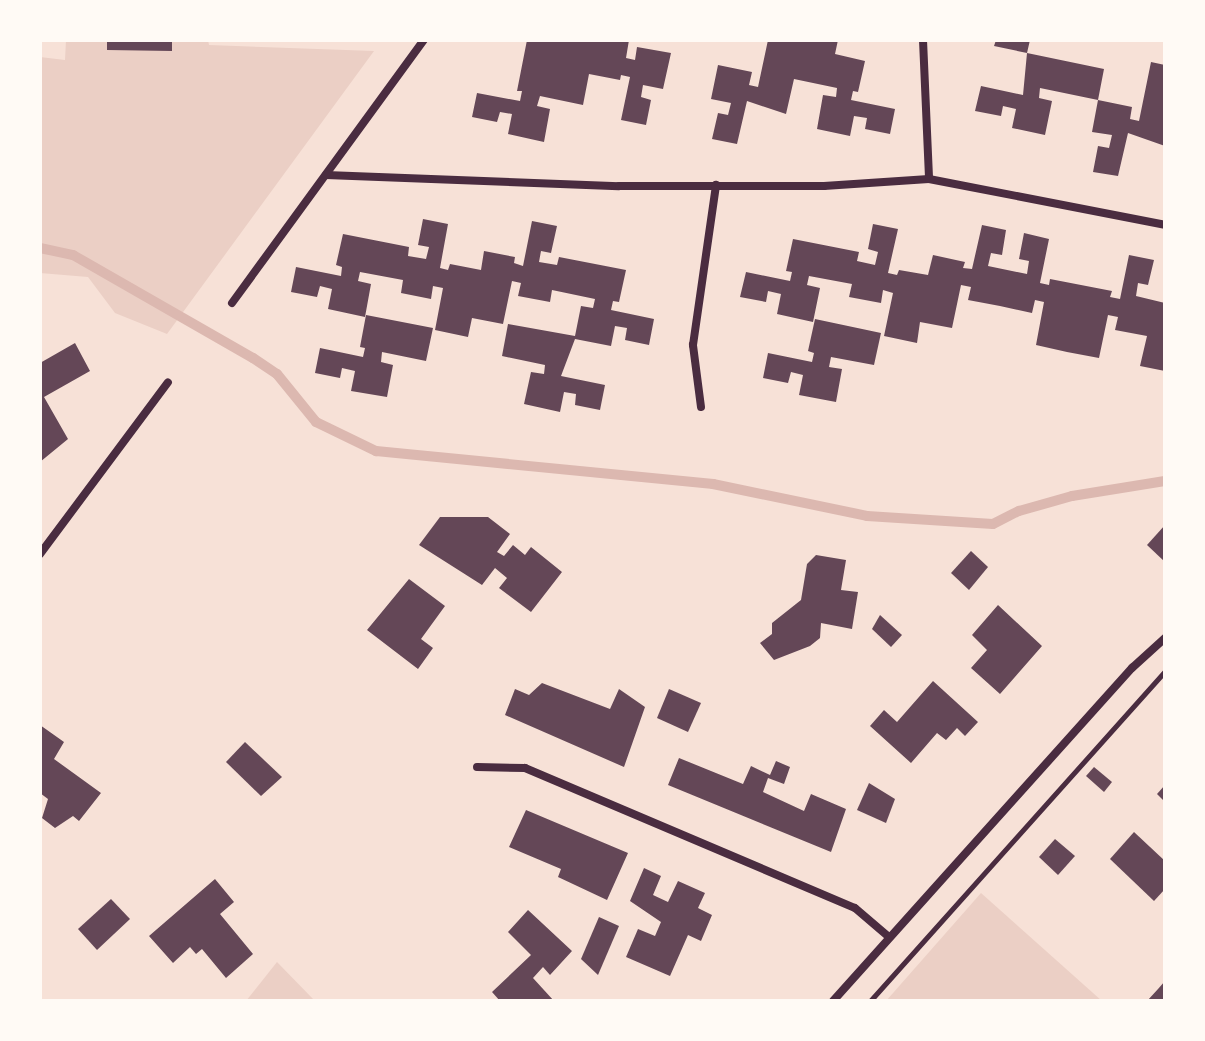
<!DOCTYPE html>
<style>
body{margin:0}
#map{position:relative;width:1205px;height:1041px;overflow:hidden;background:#f7e1d7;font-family:"Source Serif 4",serif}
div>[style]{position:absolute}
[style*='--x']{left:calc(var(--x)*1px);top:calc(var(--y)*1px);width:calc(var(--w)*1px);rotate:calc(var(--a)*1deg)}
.green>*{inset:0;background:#ebcfc5}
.stream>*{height:10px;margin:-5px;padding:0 5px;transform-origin:5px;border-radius:5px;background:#dcb8b0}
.building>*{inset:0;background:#644757}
.path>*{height:5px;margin:-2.5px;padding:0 2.5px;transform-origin:2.5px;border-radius:2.5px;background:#4a2c40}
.minor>*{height:8px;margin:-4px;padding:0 4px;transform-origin:4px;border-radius:4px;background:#4a2c40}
span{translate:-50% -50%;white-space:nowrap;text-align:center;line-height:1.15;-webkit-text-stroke:8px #fffaf5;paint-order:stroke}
.frame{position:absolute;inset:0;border:42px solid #fffaf5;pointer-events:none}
</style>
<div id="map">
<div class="green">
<i style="clip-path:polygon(66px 40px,208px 40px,209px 45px,374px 51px,167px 334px,115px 313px,88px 277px,40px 273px,40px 57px,65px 60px)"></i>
<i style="clip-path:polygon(981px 893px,1102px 1001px,886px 1001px)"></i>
<i style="clip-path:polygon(277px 962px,315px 1001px,246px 1001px)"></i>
</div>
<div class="stream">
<i style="--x:40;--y:248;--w:34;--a:12"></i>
<i style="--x:73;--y:255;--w:207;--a:29.8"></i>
<i style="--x:253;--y:358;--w:29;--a:34"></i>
<i style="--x:277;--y:374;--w:62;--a:50.9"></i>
<i style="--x:316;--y:422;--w:67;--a:25.8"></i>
<i style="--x:376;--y:451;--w:339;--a:5.6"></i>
<i style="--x:713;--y:484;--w:157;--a:11.7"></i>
<i style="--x:867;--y:516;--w:126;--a:3.6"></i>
<i style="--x:993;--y:524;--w:29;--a:-27"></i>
<i style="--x:1019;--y:511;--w:55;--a:-15.8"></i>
<i style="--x:1072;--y:496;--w:94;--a:-9.2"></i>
</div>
<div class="building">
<i style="clip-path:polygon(107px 40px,172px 40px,172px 51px,107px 50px)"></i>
<i style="clip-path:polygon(527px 40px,629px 40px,626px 58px,635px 60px,637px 47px,671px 53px,663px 89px,643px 85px,641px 97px,651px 100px,646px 125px,621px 120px,630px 77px,621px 75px,620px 80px,589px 74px,583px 105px,540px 96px,537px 106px,550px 109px,544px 142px,508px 134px,512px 114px,500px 112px,497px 122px,472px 117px,477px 93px,520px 101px,522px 91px,517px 91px)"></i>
<i style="clip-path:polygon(768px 40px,838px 40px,835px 54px,865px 61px,858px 92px,853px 91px,851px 100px,895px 109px,890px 134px,865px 129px,867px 118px,854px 116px,850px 136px,817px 129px,823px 95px,836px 97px,837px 88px,794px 79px,786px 114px,747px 101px,737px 144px,712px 139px,718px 113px,728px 115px,731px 103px,711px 99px,718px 65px,752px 72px,749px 85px,758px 87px)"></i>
<i style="clip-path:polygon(996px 40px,1030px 40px,1027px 53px,1104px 69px,1098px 100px,1040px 88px,1039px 98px,1052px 101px,1045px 135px,1012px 128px,1016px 109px,1003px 106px,1001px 116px,975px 111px,981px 86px,1023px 95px,1027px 53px,994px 46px)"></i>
<i style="clip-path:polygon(1151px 62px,1165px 65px,1165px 146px,1128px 133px,1118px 176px,1093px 172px,1098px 146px,1109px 148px,1112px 135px,1092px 132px,1098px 100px,1132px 107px,1130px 119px,1139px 121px)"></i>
<i style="clip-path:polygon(423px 219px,448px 224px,440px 268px,448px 270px,450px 264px,481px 270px,484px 251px,515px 257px,514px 263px,523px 266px,532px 221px,557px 226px,551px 253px,541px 251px,539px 262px,557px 265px,559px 257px,626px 270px,619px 302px,613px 301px,611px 310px,654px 319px,649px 345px,625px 340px,627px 328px,615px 326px,611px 346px,575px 339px,561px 376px,605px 385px,600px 410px,575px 405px,576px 394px,564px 392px,560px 412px,524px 404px,531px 372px,544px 374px,545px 365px,502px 356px,508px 324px,575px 336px,581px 306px,593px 308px,595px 299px,552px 290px,550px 302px,518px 296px,521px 283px,512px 281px,503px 324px,472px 318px,468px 337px,435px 330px,443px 288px,433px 286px,431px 299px,401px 293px,403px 280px,360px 272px,358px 281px,371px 284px,365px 317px,328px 309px,332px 289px,320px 286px,317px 297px,291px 292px,296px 267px,341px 276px,342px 267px,336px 265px,343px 234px,409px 247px,408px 256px,426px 259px,429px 247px,418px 245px)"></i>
<i style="clip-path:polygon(873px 224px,898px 229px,888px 273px,897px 275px,899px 270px,928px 275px,933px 255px,965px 262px,963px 268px,972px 269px,982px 225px,1006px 230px,1002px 255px,991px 253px,988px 266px,1027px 274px,1029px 261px,1019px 259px,1024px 233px,1049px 239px,1040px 283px,1049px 285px,1050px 279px,1112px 291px,1110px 297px,1120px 299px,1129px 255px,1154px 260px,1148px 285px,1138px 283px,1136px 296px,1165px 303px,1165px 371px,1140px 366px,1147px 336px,1115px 330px,1118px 317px,1108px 315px,1099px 358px,1067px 352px,1036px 345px,1044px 302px,1035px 300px,1032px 313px,1000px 306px,968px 300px,971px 287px,961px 285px,952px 328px,920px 322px,917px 343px,884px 336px,893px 293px,883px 290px,881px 303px,849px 297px,852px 284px,809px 276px,807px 285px,820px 288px,813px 322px,777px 314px,781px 294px,768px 291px,766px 302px,740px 297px,746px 272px,790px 281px,792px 272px,786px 271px,793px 239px,859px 252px,857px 261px,875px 265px,878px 252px,868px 249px)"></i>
<i style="clip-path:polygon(366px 315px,433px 328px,426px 361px,382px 352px,381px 362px,393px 365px,387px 397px,351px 391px,355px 371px,342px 368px,340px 378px,315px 373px,320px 348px,363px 357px,365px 348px,360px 347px)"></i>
<i style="clip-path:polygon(815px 319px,881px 333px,874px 365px,831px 357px,829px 367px,842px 369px,836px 402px,799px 395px,803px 375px,791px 372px,788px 383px,763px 378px,768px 353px,812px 362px,814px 353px,808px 351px)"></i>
<i style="clip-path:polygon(75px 343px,90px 371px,44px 397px,68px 439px,40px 462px,40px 363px)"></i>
<i style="clip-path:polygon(440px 517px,488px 517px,510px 534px,497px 552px,504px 556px,513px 545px,525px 555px,531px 547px,562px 572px,531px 612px,499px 588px,507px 578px,495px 568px,482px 585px,419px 545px)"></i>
<i style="clip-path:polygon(1165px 525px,1165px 562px,1147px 545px)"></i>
<i style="clip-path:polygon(971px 551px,988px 567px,969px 590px,951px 573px)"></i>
<i style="clip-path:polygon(816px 555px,846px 560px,841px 590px,858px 592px,852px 629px,821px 623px,820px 638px,810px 646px,774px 660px,760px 643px,772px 634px,772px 623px,801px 600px,807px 564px)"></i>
<i style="clip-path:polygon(409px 579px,445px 606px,421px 639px,433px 648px,418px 669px,367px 630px)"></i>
<i style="clip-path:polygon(998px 605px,1042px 646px,1000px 694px,971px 668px,987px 650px,972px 635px)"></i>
<i style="clip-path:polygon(880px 615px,902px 635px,891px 647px,872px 629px)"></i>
<i style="clip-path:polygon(933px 681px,978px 722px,965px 736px,957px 728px,946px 740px,937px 733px,911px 763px,870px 726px,884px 710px,897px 722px)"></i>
<i style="clip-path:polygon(542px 683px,610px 709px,619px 689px,645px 707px,624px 767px,505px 715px,515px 689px,529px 695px)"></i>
<i style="clip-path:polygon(669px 689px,701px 703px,688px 732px,657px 718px)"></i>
<i style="clip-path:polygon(40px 725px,64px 742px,54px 759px,101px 793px,79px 821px,73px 816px,55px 828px,42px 818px,48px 799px,40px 793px)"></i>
<i style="clip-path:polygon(245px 742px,282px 777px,261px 796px,226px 762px)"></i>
<i style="clip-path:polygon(679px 758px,743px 784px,751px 766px,770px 775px,776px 761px,790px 767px,784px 784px,768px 778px,763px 792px,804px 811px,811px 794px,846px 809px,831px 852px,668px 785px)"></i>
<i style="clip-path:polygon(1094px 767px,1112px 782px,1104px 792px,1086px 776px)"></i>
<i style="clip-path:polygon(869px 783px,895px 799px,886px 823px,857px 810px)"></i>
<i style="clip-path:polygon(1165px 785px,1165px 802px,1157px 794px)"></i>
<i style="clip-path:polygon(526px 810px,628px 853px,607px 900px,558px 877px,561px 869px,509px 847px)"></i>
<i style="clip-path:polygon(1134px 832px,1165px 861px,1165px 889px,1154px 901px,1110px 859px)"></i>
<i style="clip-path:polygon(1055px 839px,1075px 856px,1058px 875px,1039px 857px)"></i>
<i style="clip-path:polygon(644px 868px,661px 876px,653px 895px,668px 902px,678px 881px,705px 893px,698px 908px,712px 915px,701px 941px,688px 935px,670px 976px,626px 957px,638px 929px,655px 936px,661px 922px,630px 901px)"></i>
<i style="clip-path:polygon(215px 879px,234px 902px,220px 914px,253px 954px,226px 978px,202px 949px,196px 954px,190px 947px,173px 963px,149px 936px)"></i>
<i style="clip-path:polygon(111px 899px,130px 919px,97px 950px,78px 929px)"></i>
<i style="clip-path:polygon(528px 910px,572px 951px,550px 975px,543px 967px,533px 978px,554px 1001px,500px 1001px,492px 992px,531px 955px,508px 932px)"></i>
<i style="clip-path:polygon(599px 917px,619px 926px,598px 975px,581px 959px)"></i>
<i style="clip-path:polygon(1165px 981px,1165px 1001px,1147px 1001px,1158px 989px)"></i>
</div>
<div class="path">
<i style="--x:870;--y:1001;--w:443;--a:-48.2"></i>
</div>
<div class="minor">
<i style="--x:923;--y:40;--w:139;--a:87.5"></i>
<i style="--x:326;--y:175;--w:293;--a:2.2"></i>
<i style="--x:619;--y:186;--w:205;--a:0"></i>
<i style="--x:824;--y:186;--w:105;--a:-3.8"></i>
<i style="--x:929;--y:179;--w:240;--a:11"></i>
<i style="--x:232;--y:303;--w:326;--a:-53.9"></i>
<i style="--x:701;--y:407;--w:63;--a:-97.4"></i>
<i style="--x:693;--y:345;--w:162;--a:-81.8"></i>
<i style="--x:40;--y:554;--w:214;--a:-53.3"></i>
<i style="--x:477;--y:767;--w:48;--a:1.2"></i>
<i style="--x:525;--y:768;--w:358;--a:23"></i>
<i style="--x:855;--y:908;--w:45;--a:40.5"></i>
<i style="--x:833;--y:1001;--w:448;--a:-48.1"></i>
<i style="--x:1132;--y:668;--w:45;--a:-42.3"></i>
</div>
<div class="frame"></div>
</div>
